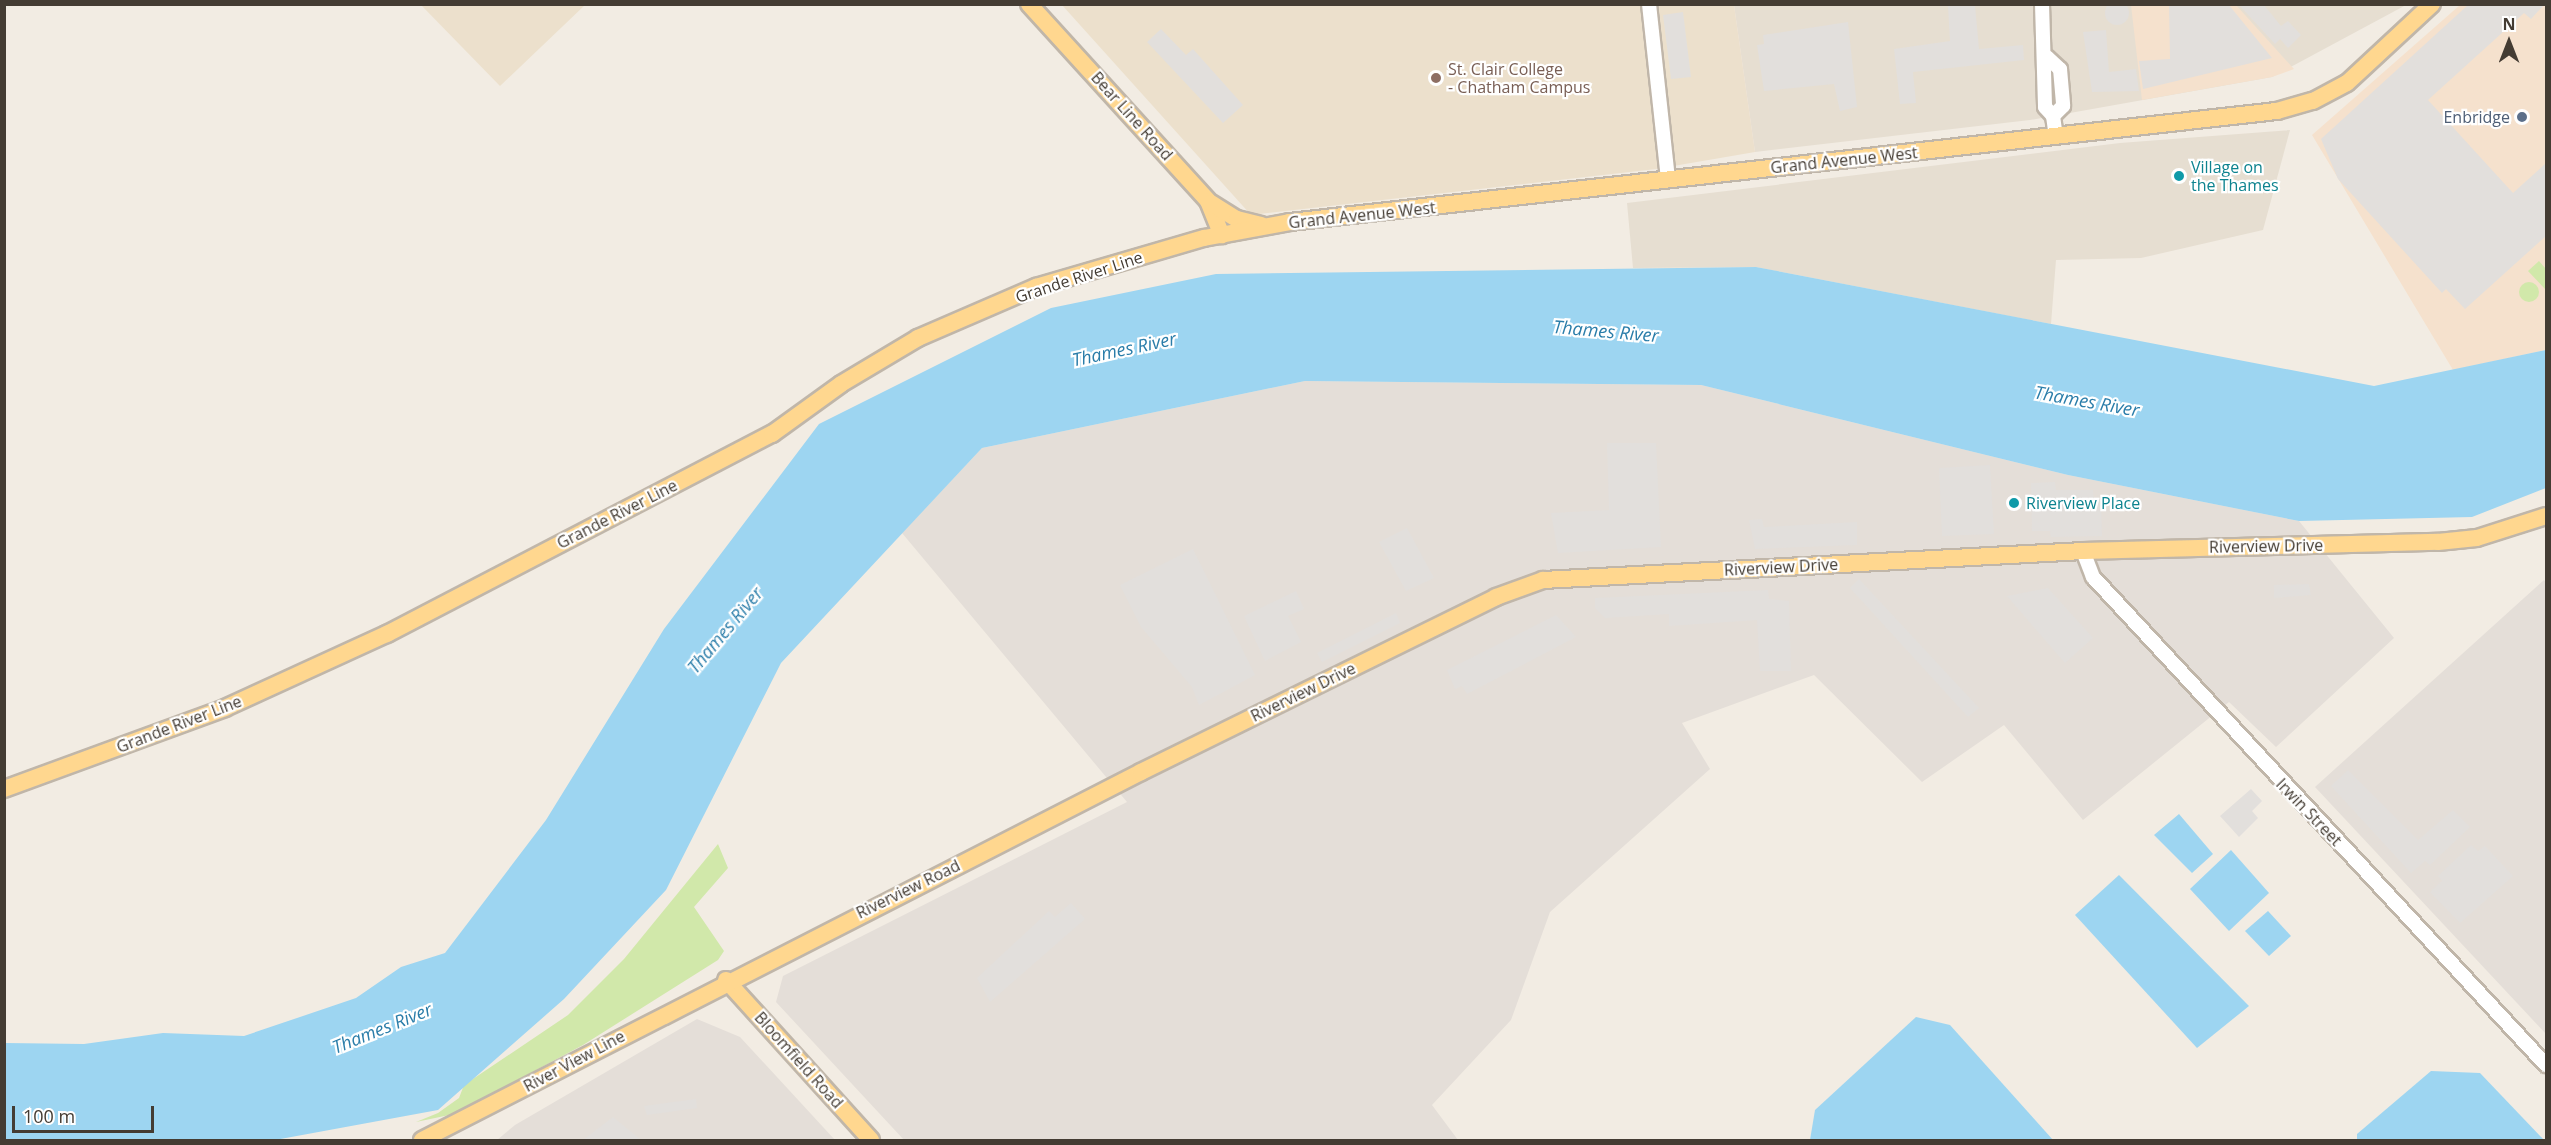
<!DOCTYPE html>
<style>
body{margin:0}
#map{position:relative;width:2551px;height:1145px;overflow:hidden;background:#f2ece3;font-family:"Open Sans",sans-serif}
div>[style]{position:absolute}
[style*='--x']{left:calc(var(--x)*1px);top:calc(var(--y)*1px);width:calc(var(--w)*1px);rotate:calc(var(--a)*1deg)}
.residential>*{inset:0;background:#e6ded1}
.commercial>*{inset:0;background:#f5e1cd}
.industrial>*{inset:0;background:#e4ded8}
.education>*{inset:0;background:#ece0cc}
.green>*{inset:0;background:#d1e8aa}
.round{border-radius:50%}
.parking>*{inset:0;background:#e2dfdc}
.water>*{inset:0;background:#9dd5f1}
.roads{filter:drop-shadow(2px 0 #c0b6a9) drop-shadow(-2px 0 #c0b6a9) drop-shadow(0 2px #c0b6a9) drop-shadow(0 -2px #c0b6a9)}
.minor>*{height:14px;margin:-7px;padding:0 7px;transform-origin:7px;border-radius:7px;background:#fff}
.major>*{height:16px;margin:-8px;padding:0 8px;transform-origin:8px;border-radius:8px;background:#ffd78f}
.dots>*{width:16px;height:16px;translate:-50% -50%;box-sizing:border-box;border:3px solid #fff;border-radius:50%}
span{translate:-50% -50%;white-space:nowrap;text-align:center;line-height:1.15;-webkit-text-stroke:4.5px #fff;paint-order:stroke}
.education-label{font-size:16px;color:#785e54}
.left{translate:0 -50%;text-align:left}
.street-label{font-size:16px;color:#443c33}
.service-label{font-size:16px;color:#4e5e75}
.right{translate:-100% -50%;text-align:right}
.culture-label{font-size:16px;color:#0d838f}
.water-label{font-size:18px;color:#2a7da9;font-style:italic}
.frame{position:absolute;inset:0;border:6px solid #443c33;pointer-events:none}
.north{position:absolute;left:2479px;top:12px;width:60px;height:60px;-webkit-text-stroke:4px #fff;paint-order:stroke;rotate:0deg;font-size:16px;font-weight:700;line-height:24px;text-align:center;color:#443c33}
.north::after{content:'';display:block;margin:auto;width:21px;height:27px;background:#443c33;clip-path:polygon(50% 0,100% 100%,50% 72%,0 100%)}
.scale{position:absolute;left:12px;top:1106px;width:142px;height:27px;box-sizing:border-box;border:3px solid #443c33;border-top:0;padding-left:8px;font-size:18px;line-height:21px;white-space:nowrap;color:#443c33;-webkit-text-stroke:4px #fff;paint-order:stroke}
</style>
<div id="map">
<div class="residential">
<i style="clip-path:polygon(1734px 5px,2406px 5px,2272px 77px,2030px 120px,1755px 152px)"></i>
<i style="clip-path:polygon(2290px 130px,2263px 230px,2141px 258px,2056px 260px,2051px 324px,1756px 267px,1633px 268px,1627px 203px,2120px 143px)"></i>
</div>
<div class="commercial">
<i style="clip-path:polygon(2131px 5px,2236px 5px,2294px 69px,2272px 77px,2142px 100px)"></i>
<i style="clip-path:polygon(2460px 5px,2546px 5px,2546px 350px,2453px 370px,2312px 135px)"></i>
</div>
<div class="industrial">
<i style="clip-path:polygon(1305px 381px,1701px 385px,2068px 475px,2299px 521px,2394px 638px,2276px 747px,2229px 702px,2083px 820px,2004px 725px,1922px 782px,1814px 675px,1682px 723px,1710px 769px,1550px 912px,1511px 1020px,1432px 1105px,1458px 1140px,904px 1140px,776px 1002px,783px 976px,1127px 802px,902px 533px,982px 448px)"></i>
<i style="clip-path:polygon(2544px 580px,2546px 583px,2546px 1034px,2315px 787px)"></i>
<i style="clip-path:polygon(697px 1019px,740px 1037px,835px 1140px,497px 1140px,515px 1125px)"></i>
</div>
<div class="education">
<i style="clip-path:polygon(421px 5px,585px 5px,500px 86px)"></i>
<i style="clip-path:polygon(1062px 5px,1734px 5px,1755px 152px,1656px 169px,1251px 215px)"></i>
</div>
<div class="green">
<i style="clip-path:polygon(2539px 261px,2546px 269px,2546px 290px,2528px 271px)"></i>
<i class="round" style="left:2519px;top:282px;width:20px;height:20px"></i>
<i style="clip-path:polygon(718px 844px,728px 868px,694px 907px,724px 951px,718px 960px,583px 1045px,454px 1114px,416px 1122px,438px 1113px,459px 1098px,464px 1085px,568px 1015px,624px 959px)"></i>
</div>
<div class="parking">
<i class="round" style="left:2105px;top:1px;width:24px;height:24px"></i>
<i style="clip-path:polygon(1948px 5px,1975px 5px,1979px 49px,2023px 45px,2024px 60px,1913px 72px,1916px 103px,1900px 104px,1894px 49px,1950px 41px)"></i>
<i style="clip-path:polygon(2169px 5px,2229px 5px,2272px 58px,2143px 89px,2139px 61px,2170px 59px)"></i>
<i style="clip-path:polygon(2239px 5px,2264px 5px,2281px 26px,2288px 21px,2301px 35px,2288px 48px,2280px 39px,2275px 44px)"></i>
<i style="clip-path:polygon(2468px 5px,2543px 6px,2531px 19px,2524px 13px,2428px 100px,2513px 193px,2546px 163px,2546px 236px,2465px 309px,2446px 289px,2442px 293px,2338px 179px,2321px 139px)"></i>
<i style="clip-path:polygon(1683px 12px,1691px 77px,1671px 79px,1663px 15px)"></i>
<i style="clip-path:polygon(1848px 22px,1857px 107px,1840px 111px,1834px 84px,1764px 91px,1757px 45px,1764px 44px,1763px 35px)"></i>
<i style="clip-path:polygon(1161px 29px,1186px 55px,1193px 49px,1243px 105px,1223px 123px,1147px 42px)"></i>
<i style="clip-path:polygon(2106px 30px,2109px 72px,2136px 69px,2139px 91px,2092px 92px,2083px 32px)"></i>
<i style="clip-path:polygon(1607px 443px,1656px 443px,1661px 547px,1558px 553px,1551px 513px,1609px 510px)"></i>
<i style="clip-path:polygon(1990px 465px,1994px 534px,1942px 536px,1939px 468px)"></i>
<i style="clip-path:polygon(2055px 482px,2056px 490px,2093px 490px,2094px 503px,2101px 503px,2102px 536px,2051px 537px,2050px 531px,2032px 531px,2031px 483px)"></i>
<i style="clip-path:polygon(1762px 519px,1764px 527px,1857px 522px,1857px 545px,1755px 549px,1749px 520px)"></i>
<i style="clip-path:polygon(1407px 528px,1434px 578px,1406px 591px,1379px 542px)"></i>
<i style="clip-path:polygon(1193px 549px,1255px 675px,1199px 705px,1192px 687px,1141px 627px,1120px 585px)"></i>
<i style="clip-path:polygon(1859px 579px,1979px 708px,1968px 717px,1850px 588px)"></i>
<i style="clip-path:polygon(2309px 584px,2311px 595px,2274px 598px,2274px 585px)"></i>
<i style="clip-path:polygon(2048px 588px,2093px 638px,2065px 663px,2007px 596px)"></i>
<i style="clip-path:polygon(1768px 590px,1769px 599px,1789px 601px,1791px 671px,1760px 671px,1757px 620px,1669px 626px,1669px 614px,1605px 618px,1595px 608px,1595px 598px)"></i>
<i style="clip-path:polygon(1296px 591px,1304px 609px,1288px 616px,1301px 642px,1265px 661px,1244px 616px)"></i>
<i style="clip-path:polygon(1396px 613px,1400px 623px,1322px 662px,1317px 653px)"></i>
<i style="clip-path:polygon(1556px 615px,1576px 637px,1467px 694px,1462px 686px,1455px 689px,1447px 670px)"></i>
<i style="clip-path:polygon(2348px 770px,2418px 840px,2453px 810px,2470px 827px,2430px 865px,2425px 861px,2411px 873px,2331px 786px)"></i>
<i style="clip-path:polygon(2251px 789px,2262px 801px,2252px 811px,2258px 818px,2239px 837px,2220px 816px)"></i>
<i style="clip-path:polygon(2471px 845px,2478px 851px,2485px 846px,2513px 876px,2460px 923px,2430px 892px,2442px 881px,2438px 876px)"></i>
<i style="clip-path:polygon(1071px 903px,1085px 919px,990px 1002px,977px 978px,1049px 911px,1055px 917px)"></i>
<i style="clip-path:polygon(696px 1099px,697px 1108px,647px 1115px,644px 1106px)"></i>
<i style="clip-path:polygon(613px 1117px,641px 1140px,583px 1140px)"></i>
</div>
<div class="water">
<i style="clip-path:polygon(1756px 267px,2374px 386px,2546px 350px,2546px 488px,2472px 517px,2299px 521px,2068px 475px,1701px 385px,1305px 381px,982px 448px,781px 663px,666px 890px,564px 999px,438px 1110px,275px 1140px,5px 1140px,5px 1043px,84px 1044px,163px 1033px,244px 1036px,356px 998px,401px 967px,445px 953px,546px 820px,664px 629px,819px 424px,1051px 308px,1216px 274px)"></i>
<i style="clip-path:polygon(2179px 814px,2213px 854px,2192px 873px,2154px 835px)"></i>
<i style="clip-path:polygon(2231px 850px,2269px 893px,2229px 931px,2190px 889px)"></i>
<i style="clip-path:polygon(2119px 875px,2249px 1006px,2197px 1048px,2075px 915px)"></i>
<i style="clip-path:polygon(2268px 911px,2291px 936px,2269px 956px,2245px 931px)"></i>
<i style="clip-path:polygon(1916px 1017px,1950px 1025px,2053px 1140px,1810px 1140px,1815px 1110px)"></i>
<i style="clip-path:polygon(2431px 1071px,2480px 1073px,2544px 1140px,2357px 1140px,2357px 1134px)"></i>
</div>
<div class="roads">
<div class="minor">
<i style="--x:1649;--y:4;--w:177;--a:83.8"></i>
<i style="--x:2042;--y:4;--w:103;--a:88.3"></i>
<i style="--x:2045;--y:107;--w:12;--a:48"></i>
<i style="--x:2053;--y:116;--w:21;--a:82"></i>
<i style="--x:2047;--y:57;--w:18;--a:43"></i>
<i style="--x:2060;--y:69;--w:37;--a:85"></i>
<i style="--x:2063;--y:106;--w:14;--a:135"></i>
<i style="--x:2083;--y:551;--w:28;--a:69"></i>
<i style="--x:2093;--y:577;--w:666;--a:47.13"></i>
</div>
<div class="major">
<i style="--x:1029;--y:4;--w:266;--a:47.7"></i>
<i style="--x:1208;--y:201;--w:37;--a:68"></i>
<i style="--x:1211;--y:203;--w:31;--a:32"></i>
<i style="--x:1237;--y:219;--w:25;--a:14"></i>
<i style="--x:4;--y:789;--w:235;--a:-20.1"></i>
<i style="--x:225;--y:708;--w:178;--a:-24.6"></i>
<i style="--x:387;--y:634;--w:434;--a:-27.5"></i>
<i style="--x:772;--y:434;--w:85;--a:-35.9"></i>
<i style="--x:841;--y:384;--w:90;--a:-30.9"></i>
<i style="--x:918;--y:338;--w:129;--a:-23.4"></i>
<i style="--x:1036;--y:287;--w:175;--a:-16.3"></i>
<i style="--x:1204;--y:238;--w:87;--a:-10.5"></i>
<i style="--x:1290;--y:222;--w:993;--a:-6.42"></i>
<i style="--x:2277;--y:111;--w:37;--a:-16"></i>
<i style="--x:2313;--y:101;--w:38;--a:-28"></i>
<i style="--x:2347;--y:83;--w:116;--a:-42.9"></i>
<i style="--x:726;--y:980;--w:216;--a:47.8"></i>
<i style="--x:422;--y:1140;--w:808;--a:-27.1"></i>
<i style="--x:1141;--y:772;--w:396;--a:-26.2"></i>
<i style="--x:1496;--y:597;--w:50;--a:-19.9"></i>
<i style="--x:1543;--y:580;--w:541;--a:-3.07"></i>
<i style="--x:2083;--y:551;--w:355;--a:-1.5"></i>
<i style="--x:2438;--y:542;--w:39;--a:-6"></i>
<i style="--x:2477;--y:538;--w:72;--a:-17.7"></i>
</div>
</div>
<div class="dots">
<i style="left:1436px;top:78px;background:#8d6e63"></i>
<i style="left:2522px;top:117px;background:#5c6f8a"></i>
<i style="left:2179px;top:176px;background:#0f9aa8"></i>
<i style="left:2014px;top:503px;background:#0f9aa8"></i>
</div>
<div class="education-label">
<span class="left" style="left:1448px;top:78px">St. Clair College<br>- Chatham Campus</span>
</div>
<div class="street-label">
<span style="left:1132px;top:116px;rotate:48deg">Bear Line Road</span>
<span style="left:1844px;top:160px;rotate:-6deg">Grand Avenue West</span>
<span style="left:1362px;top:215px;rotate:-6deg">Grand Avenue West</span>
<span style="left:1079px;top:277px;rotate:-18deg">Grande River Line</span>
<span style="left:617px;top:514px;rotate:-27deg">Grande River Line</span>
<span style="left:2266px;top:546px;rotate:-1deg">Riverview Drive</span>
<span style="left:1781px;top:567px;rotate:-3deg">Riverview Drive</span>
<span style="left:1303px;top:692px;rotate:-26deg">Riverview Drive</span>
<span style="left:179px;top:724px;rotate:-21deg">Grande River Line</span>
<span style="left:2309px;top:812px;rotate:46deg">Irwin Street</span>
<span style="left:908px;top:889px;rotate:-26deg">Riverview Road</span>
<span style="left:799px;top:1060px;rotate:48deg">Bloomfield Road</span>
<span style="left:574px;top:1061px;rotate:-28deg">River View Line</span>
</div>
<div class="service-label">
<span class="right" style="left:2510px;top:117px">Enbridge</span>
</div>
<div class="culture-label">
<span class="left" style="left:2191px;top:176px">Village on<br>the Thames</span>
<span class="left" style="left:2026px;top:503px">Riverview Place</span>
</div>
<div class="water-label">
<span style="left:1606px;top:331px;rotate:5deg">Thames River</span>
<span style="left:1124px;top:349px;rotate:-12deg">Thames River</span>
<span style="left:2087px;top:401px;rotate:10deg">Thames River</span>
<span style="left:725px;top:630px;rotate:-50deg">Thames River</span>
<span style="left:382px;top:1028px;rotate:-22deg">Thames River</span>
</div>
<div class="frame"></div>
<div class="north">N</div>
<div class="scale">100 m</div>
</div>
